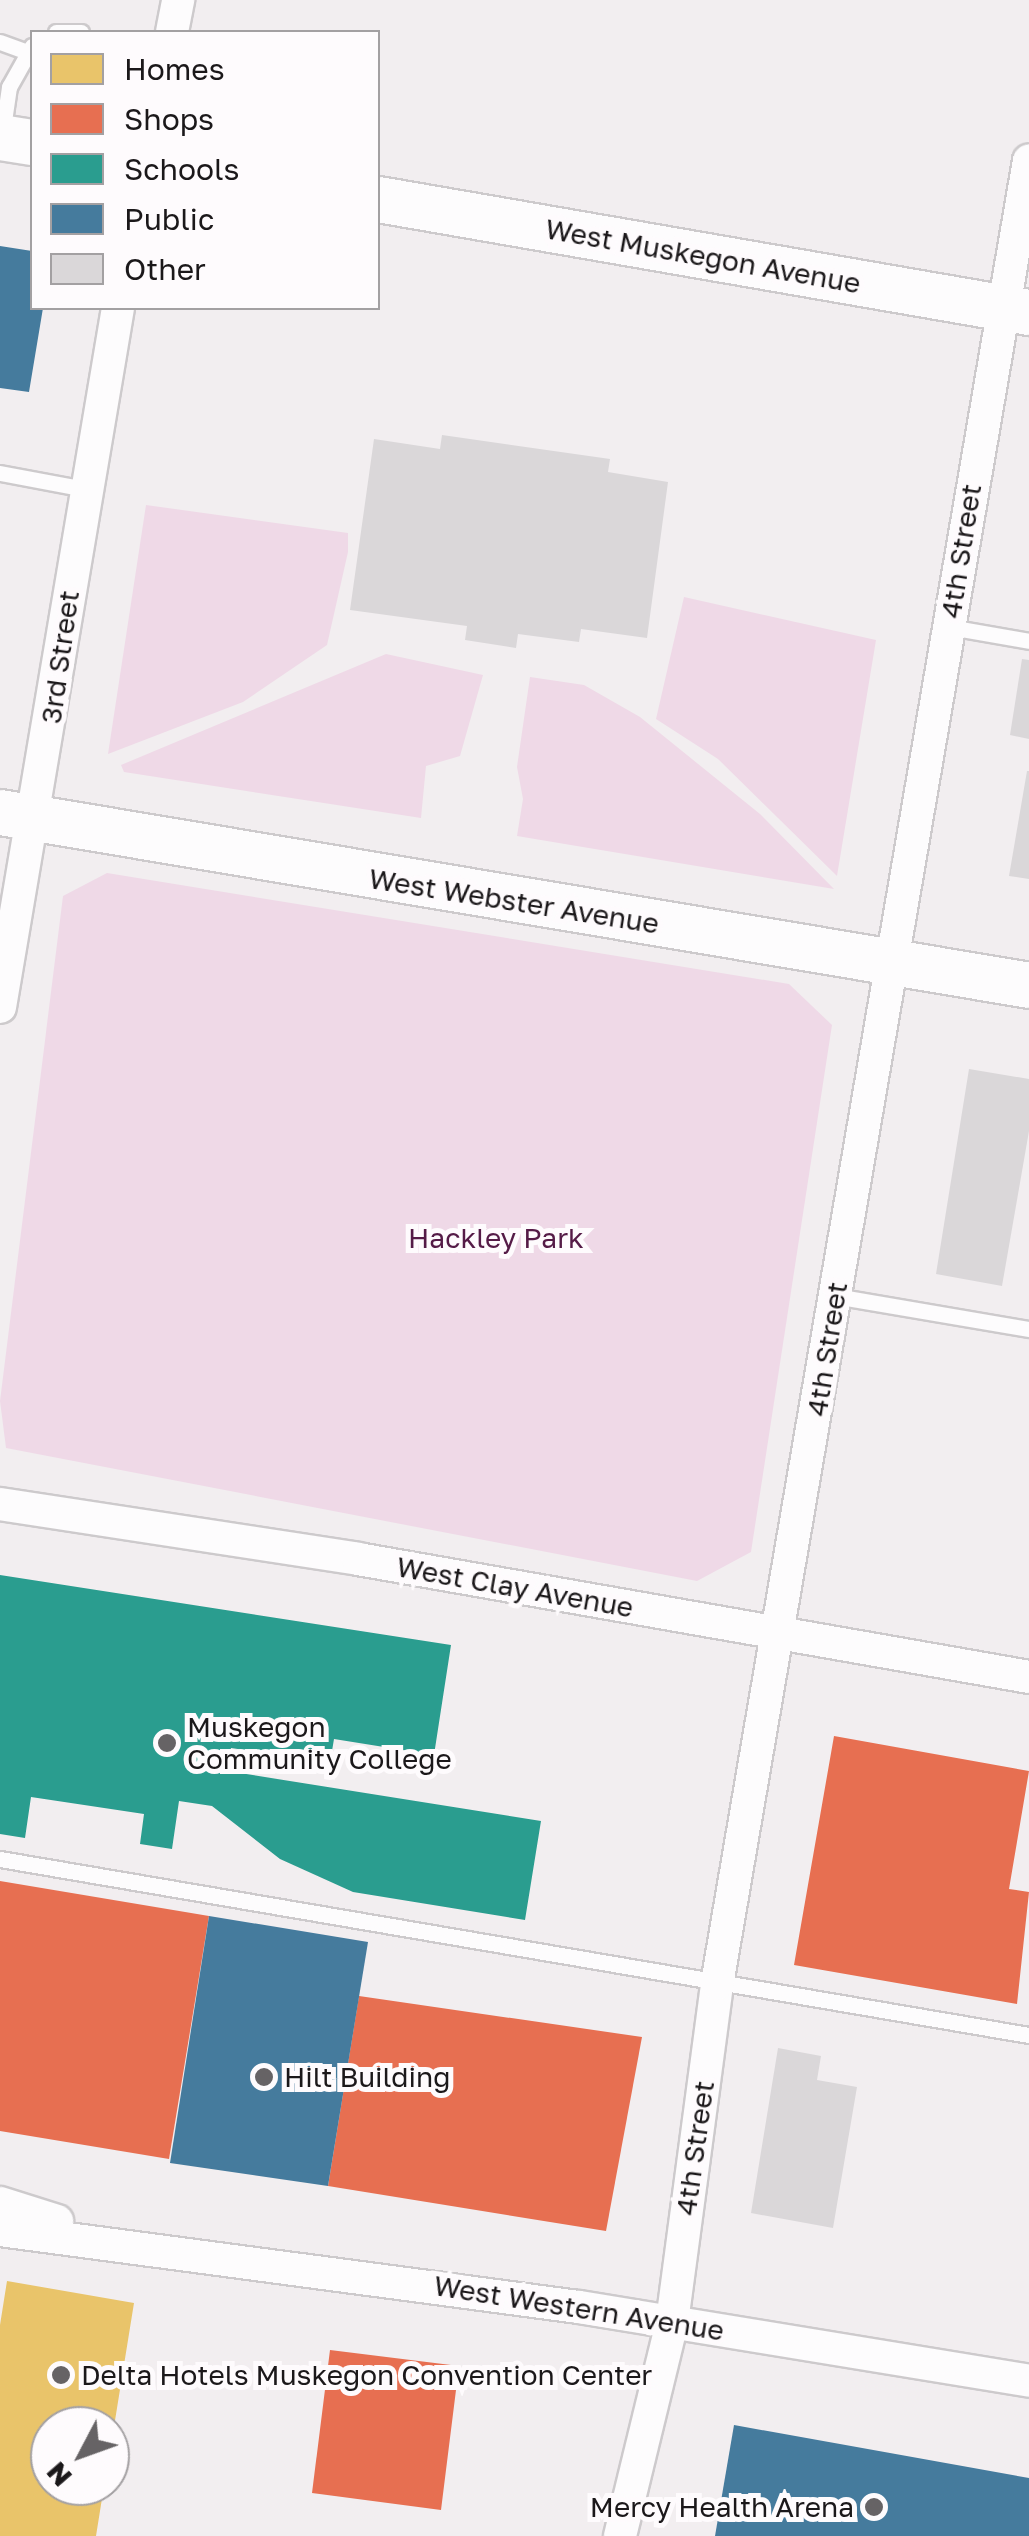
<!DOCTYPE html>
<style>
body{margin:0}
#map{position:relative;width:1029px;height:2536px;overflow:hidden;background:#f2eef0;font-family:"Golos Text",sans-serif}
div>[style]{position:absolute}
[style*='--x']{left:calc(var(--x)*1px);top:calc(var(--y)*1px);width:calc(var(--w)*1px);rotate:calc(var(--a)*1deg)}
.green>*{inset:0;background:#efd9e7}
.homes>*{inset:0;background:#e9c46a}
.shops>*{inset:0;background:#e76f51}
.schools>*{inset:0;background:#2a9d8f}
.public>*{inset:0;background:#457b9d}
.building>*{inset:0;background:#dad7d9}
.roads{filter:drop-shadow(2px 0 #cdcacc) drop-shadow(-2px 0 #cdcacc) drop-shadow(0 2px #cdcacc) drop-shadow(0 -2px #cdcacc)}
.service>*{height:15px;margin:-7.5px;padding:0 7.5px;transform-origin:7.5px;border-radius:7.5px;background:#fdfcfd}
.minor>*{height:32px;margin:-16px;padding:0 16px;transform-origin:16px;border-radius:16px;background:#fdfcfd}
.secondary>*{height:45px;margin:-22.5px;padding:0 22.5px;transform-origin:22.5px;border-radius:22.5px;background:#fdfcfd}
.dots>*{width:28px;height:28px;translate:-50% -50%;box-sizing:border-box;border:5px solid #fefbfd;border-radius:50%}
span{translate:-50% -50%;white-space:nowrap;text-align:center;line-height:1.15;-webkit-text-stroke:10px #fefbfd;paint-order:stroke}
.street-label{font-size:28px;color:#1b181a}
.park-label{font-size:28px;color:#551b47}
.poi-label{font-size:28px;color:#1b181a}
.left{translate:0 -50%;text-align:left}
.right{translate:-100% -50%;text-align:right}
.legend{position:absolute;left:30px;top:30px;width:350px;height:280px;box-sizing:border-box;background:#fefbfd;border:2px solid #a3a0a2;margin:0;padding:12px 18px;list-style:none;font-size:30px;color:#1b181a}
.legend li{display:flex;align-items:center;gap:20px;height:50px}
.legend b{width:50px;border:2px solid #a3a0a2}
.north{position:absolute;left:30px;top:2406px;width:100px;height:100px;box-sizing:border-box;background:#fefbfd;border:2px solid #a3a0a2;border-radius:50%;rotate:229deg;font-size:28px;font-weight:700;line-height:40px;text-align:center;color:#1b181a}
.north::after{content:'';display:block;margin:auto;width:35px;height:45px;background:#666365;clip-path:polygon(50% 0,100% 100%,50% 72%,0 100%)}
</style>
<div id="map">
<div class="green">
<i style="clip-path:polygon(146px 505px,348px 533px,348px 552px,327px 645px,243px 702px,108px 754px)"></i>
<i style="clip-path:polygon(684px 597px,876px 640px,837px 876px,718px 759px,656px 719px)"></i>
<i style="clip-path:polygon(386px 654px,483px 675px,460px 756px,426px 766px,421px 818px,124px 772px,121px 765px)"></i>
<i style="clip-path:polygon(530px 677px,584px 685px,640px 717px,760px 814px,834px 889px,517px 836px,523px 799px,517px 767px)"></i>
<i style="clip-path:polygon(107px 873px,789px 984px,832px 1025px,751px 1552px,697px 1581px,6px 1448px,0 1401px,63px 896px)"></i>
</div>
<div class="homes">
<i style="clip-path:polygon(7px 2281px,134px 2303px,112px 2439px,110px 2426px,50px 2426px,50px 2486px,104px 2486px,96px 2536px,0 2536px,0 2325px)"></i>
</div>
<div class="shops">
<i style="clip-path:polygon(834px 1736px,1029px 1771px,1009px 1889px,1029px 1892px,1017px 2004px,794px 1965px)"></i>
<i style="clip-path:polygon(0 1881px,209px 1916px,169px 2159px,0 2131px)"></i>
<i style="clip-path:polygon(359px 1996px,642px 2037px,606px 2231px,328px 2186px)"></i>
<i style="clip-path:polygon(330px 2350px,459px 2366px,441px 2510px,312px 2493px)"></i>
</div>
<div class="schools">
<i style="clip-path:polygon(0 1575px,451px 1645px,434px 1755px,334px 1739px,330px 1763px,231px 1748px,227px 1771px,541px 1821px,525px 1920px,353px 1892px,280px 1859px,212px 1806px,179px 1801px,172px 1849px,140px 1844px,144px 1814px,31px 1797px,25px 1838px,0 1834px)"></i>
</div>
<div class="public">
<i style="clip-path:polygon(0 246px,32px 251px,32px 308px,43px 308px,29px 392px,0 388px)"></i>
<i style="clip-path:polygon(209px 1916px,368px 1942px,328px 2186px,170px 2163px)"></i>
<i style="clip-path:polygon(734px 2425px,1029px 2478px,1029px 2536px,715px 2536px)"></i>
</div>
<div class="building">
<i style="clip-path:polygon(442px 435px,610px 459px,608px 472px,668px 482px,647px 638px,581px 629px,579px 642px,518px 634px,516px 648px,465px 640px,467px 626px,350px 610px,374px 439px,440px 449px)"></i>
<i style="clip-path:polygon(1022px 659px,1029px 660px,1029px 739px,1010px 735px)"></i>
<i style="clip-path:polygon(1027px 771px,1029px 771px,1029px 879px,1009px 876px)"></i>
<i style="clip-path:polygon(969px 1069px,1029px 1079px,1029px 1131px,1002px 1286px,936px 1274px)"></i>
<i style="clip-path:polygon(778px 2048px,821px 2056px,817px 2080px,857px 2087px,833px 2228px,751px 2213px)"></i>
</div>
<div class="roads">
<div class="service">
<i style="--x:56;--y:32;--w:25;--a:0"></i>
<i style="--x:0;--y:42;--w:30;--a:20"></i>
<i style="--x:2;--y:135;--w:49;--a:-81.7"></i>
<i style="--x:9;--y:87;--w:47;--a:-60.7"></i>
<i style="--x:0;--y:473;--w:86;--a:10.7"></i>
<i style="--x:949;--y:627;--w:81;--a:9.9"></i>
<i style="--x:835;--y:1296;--w:197;--a:9.7"></i>
<i style="--x:0;--y:1859;--w:1044;--a:9.71"></i>
</div>
<div class="minor">
<i style="--x:172;--y:32;--w:33;--a:-79"></i>
<i style="--x:0;--y:1007;--w:709;--a:-80.42"></i>
<i style="--x:0;--y:1504;--w:362;--a:8.7"></i>
<i style="--x:358;--y:1559;--w:681;--a:9.97"></i>
<i style="--x:0;--y:2203;--w:60;--a:17.5"></i>
<i style="--x:0;--y:2230;--w:584;--a:7.58"></i>
<i style="--x:579;--y:2307;--w:456;--a:9.3"></i>
<i style="--x:620;--y:2536;--w:220;--a:-76.3"></i>
<i style="--x:672;--y:2322;--w:341;--a:-82.4"></i>
<i style="--x:717;--y:1984;--w:1850;--a:-80.29"></i>
</div>
<div class="secondary">
<i style="--x:0;--y:137;--w:32;--a:9"></i>
<i style="--x:378;--y:199;--w:661;--a:9.85"></i>
<i style="--x:0;--y:812;--w:1043;--a:9.54"></i>
</div>
</div>
<div class="dots">
<i style="left:167px;top:1743px;background:#666365"></i>
<i style="left:264px;top:2077px;background:#666365"></i>
<i style="left:61px;top:2375px;background:#666365"></i>
<i style="left:874px;top:2507px;background:#666365"></i>
</div>
<div class="street-label">
<span style="left:703px;top:256px;rotate:10deg">West Muskegon Avenue</span>
<span style="left:961px;top:551px;rotate:-81deg">4th Street</span>
<span style="left:60px;top:657px;rotate:-82deg">3rd Street</span>
<span style="left:514px;top:901px;rotate:9deg">West Webster Avenue</span>
<span style="left:827px;top:1349px;rotate:-81deg">4th Street</span>
<span style="left:515px;top:1587px;rotate:10deg">West Clay Avenue</span>
<span style="left:695px;top:2148px;rotate:-82deg">4th Street</span>
<span style="left:579px;top:2308px;rotate:9deg">West Western Avenue</span>
</div>
<div class="park-label">
<span style="left:496px;top:1238px">Hackley Park</span>
</div>
<div class="poi-label">
<span class="left" style="left:187px;top:1743px">Muskegon<br>Community College</span>
<span class="left" style="left:284px;top:2077px">Hilt Building</span>
<span class="left" style="left:81px;top:2375px">Delta Hotels Muskegon Convention Center</span>
<span class="right" style="left:854px;top:2507px">Mercy Health Arena</span>
</div>
<ul class="legend">
<li><b style="height:28px;background:#e9c46a"></b>Homes</li>
<li><b style="height:28px;background:#e76f51"></b>Shops</li>
<li><b style="height:28px;background:#2a9d8f"></b>Schools</li>
<li><b style="height:28px;background:#457b9d"></b>Public</li>
<li><b style="height:28px;background:#dad7d9"></b>Other</li>
</ul>
<div class="north">N</div>
</div>
